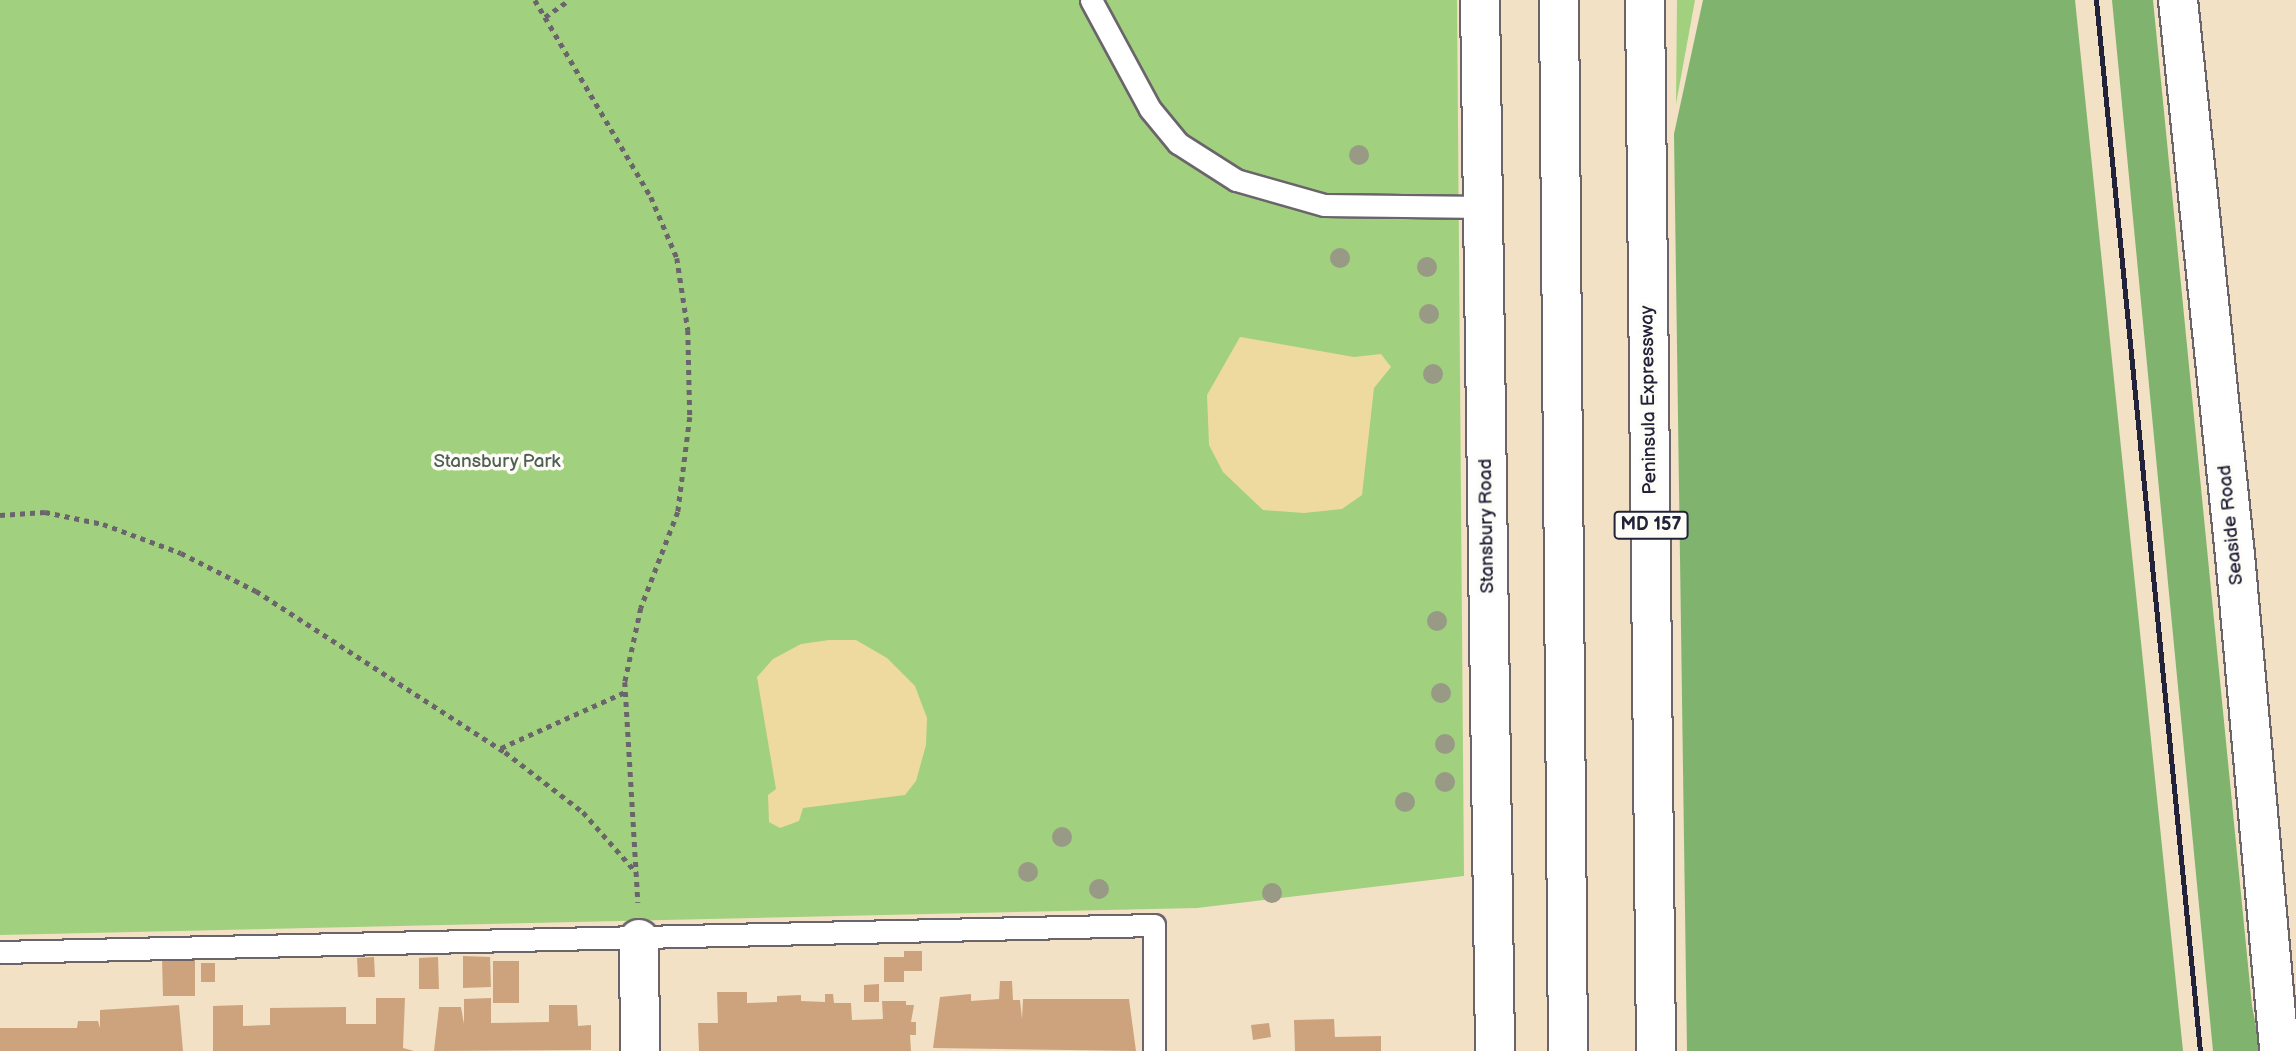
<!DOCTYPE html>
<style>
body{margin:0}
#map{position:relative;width:2296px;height:1051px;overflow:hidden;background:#f2e1c4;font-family:"Balsamiq Sans",sans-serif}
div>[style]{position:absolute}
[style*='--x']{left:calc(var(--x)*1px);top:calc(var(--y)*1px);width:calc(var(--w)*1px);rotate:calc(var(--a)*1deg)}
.green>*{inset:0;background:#a1d17f}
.forest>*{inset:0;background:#80b36e}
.sand>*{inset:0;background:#eeda9e}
.building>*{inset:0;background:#cda37e}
.path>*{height:4.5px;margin-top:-2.25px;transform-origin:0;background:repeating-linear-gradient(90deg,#6b656b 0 5px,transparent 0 10px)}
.roads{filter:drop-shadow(2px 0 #6b656b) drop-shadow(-2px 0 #6b656b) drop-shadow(0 2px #6b656b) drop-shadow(0 -2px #6b656b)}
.lane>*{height:21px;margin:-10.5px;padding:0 10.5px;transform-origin:10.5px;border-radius:10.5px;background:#fff}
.street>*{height:38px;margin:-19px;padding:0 19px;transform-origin:19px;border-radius:19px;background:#fff}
.primary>*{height:38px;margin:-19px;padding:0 19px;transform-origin:19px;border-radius:19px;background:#fff}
.rail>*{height:5px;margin:-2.5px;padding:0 2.5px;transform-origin:2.5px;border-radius:2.5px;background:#22223b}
.trees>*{width:20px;height:20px;margin:-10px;border-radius:50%;background:#989a86}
span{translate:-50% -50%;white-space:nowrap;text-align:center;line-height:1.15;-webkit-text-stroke:7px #fdfcf7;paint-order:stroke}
.shield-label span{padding:2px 5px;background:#fdfcf7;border:2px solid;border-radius:5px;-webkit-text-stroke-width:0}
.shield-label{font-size:18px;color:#22223b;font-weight:700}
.street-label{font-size:19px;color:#22223b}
.park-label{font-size:19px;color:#4e5f53}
</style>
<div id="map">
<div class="green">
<i style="clip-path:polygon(0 0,1457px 0,1464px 876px,1197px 908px,0 935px)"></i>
<i style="clip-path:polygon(1677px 0,1695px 0,1676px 104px)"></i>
</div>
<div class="forest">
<i style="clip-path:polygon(1703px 0,2075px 0,2183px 1051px,1687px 1051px,1674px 134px)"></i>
<i style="clip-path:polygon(2112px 0,2153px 0,2252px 1006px,2261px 1051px,2213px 1051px)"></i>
</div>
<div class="sand">
<i style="clip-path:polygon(1240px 337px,1354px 357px,1381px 354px,1391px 367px,1374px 388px,1362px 495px,1342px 509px,1304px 513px,1263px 510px,1223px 472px,1209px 445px,1207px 395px)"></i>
<i style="clip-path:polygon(829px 640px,856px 640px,887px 658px,915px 686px,927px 718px,926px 745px,916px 781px,905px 795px,803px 808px,799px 821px,780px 828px,769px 822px,768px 795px,776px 789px,757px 677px,773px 659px,801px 644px)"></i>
</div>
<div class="building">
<i style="clip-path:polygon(904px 951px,922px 951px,922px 971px,904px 971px,904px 982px,884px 982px,884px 957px,904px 957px)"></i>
<i style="clip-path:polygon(463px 956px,490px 957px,491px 987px,463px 988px)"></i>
<i style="clip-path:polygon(374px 957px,375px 977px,358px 977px,357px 958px)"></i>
<i style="clip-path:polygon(438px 957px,439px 989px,419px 989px,419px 958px)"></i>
<i style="clip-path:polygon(162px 958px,195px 958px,195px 996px,163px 996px)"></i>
<i style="clip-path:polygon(493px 961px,519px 961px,519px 1003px,493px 1003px)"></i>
<i style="clip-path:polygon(201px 963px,215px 963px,215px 982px,201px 982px)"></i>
<i style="clip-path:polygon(1000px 981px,1012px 981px,1013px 1000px,1020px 1000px,1022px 1019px,1023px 999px,1129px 999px,1136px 1051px,933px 1048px,940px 997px,971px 994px,971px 1001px,999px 999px)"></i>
<i style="clip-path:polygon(879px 984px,879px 1002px,864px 1002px,864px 985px)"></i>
<i style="clip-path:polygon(717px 992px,747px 992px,747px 1003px,777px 1002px,777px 996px,801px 995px,801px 1001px,825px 1002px,825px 994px,833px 994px,834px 1003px,851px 1003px,852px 1020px,883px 1019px,882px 1001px,906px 1001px,906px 1005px,914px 1005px,911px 1022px,916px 1022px,916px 1035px,910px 1035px,911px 1051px,699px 1051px,698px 1023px,718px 1023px)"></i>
<i style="clip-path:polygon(376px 998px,405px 998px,403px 1048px,414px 1051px,213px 1051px,213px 1006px,243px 1005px,243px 1026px,270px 1025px,270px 1008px,346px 1007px,346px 1024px,376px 1024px)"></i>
<i style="clip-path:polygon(491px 998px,491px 1023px,549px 1022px,549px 1005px,577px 1005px,578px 1026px,591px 1025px,591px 1050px,434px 1051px,439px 1007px,461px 1007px,464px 1024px,464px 999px)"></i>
<i style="clip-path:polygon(179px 1005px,183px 1051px,0 1051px,0 1028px,77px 1028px,78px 1021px,98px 1021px,100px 1028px,100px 1010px)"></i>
<i style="clip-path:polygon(1334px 1019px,1335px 1037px,1381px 1036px,1381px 1051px,1295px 1051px,1294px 1020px)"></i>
<i style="clip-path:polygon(1269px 1023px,1271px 1037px,1253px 1040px,1251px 1025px)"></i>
</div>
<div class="path">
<i style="--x:535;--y:0;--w:229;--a:59.5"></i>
<i style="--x:651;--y:197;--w:66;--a:66.9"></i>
<i style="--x:677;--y:258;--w:73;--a:81.3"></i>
<i style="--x:688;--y:330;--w:87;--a:88.7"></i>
<i style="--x:690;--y:417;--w:96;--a:97.2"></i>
<i style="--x:678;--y:512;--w:103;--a:111.1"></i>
<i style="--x:641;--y:608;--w:76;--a:102.2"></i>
<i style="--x:625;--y:682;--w:221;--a:86.6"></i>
<i style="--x:545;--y:17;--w:29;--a:-35"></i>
<i style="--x:0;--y:515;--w:45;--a:-3.8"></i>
<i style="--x:45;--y:512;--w:59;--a:11.7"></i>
<i style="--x:103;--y:524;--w:83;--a:20.4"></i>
<i style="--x:181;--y:553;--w:84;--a:26.9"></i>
<i style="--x:256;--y:591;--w:297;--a:32.9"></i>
<i style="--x:505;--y:752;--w:98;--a:37.6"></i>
<i style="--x:583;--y:812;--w:81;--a:48.5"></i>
<i style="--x:501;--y:748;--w:136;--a:-24.3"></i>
</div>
<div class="roads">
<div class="lane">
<i style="--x:1091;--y:0;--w:124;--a:61.6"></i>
<i style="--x:1150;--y:109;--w:44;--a:50.5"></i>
<i style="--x:1178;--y:143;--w:69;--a:32.5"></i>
<i style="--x:1236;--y:180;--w:91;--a:15.9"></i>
<i style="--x:1324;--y:205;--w:159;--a:0.7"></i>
<i style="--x:0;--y:952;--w:1154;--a:-1.34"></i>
<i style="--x:1154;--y:925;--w:126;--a:90"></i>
</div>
<div class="street">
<i style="--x:1480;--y:0;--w:1051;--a:89.18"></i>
<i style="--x:2178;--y:0;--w:558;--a:84.14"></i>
<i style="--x:2235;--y:555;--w:498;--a:84.9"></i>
<i style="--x:639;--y:939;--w:112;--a:89.5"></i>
</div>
<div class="primary">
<i style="--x:1559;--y:0;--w:1051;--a:89.51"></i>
<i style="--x:1645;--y:0;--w:1051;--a:89.4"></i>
</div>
</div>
<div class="rail">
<i style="--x:2096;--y:0;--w:1056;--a:84.35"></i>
</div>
<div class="trees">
<i style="left:1359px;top:155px"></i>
<i style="left:1340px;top:258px"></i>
<i style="left:1427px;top:267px"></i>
<i style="left:1429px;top:314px"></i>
<i style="left:1433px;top:374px"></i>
<i style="left:1437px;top:621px"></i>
<i style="left:1441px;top:693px"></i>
<i style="left:1445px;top:744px"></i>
<i style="left:1445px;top:782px"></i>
<i style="left:1405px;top:802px"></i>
<i style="left:1062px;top:837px"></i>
<i style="left:1028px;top:872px"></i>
<i style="left:1099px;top:889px"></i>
<i style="left:1272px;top:893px"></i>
</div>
<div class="shield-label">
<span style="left:1651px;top:525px">MD 157</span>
</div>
<div class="street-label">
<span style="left:1649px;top:400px;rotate:-91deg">Peninsula Expressway</span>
<span style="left:2231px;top:525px;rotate:-96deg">Seaside Road</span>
<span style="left:1487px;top:526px;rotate:-91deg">Stansbury Road</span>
</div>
<div class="park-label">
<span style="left:497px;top:462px">Stansbury Park</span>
</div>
</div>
